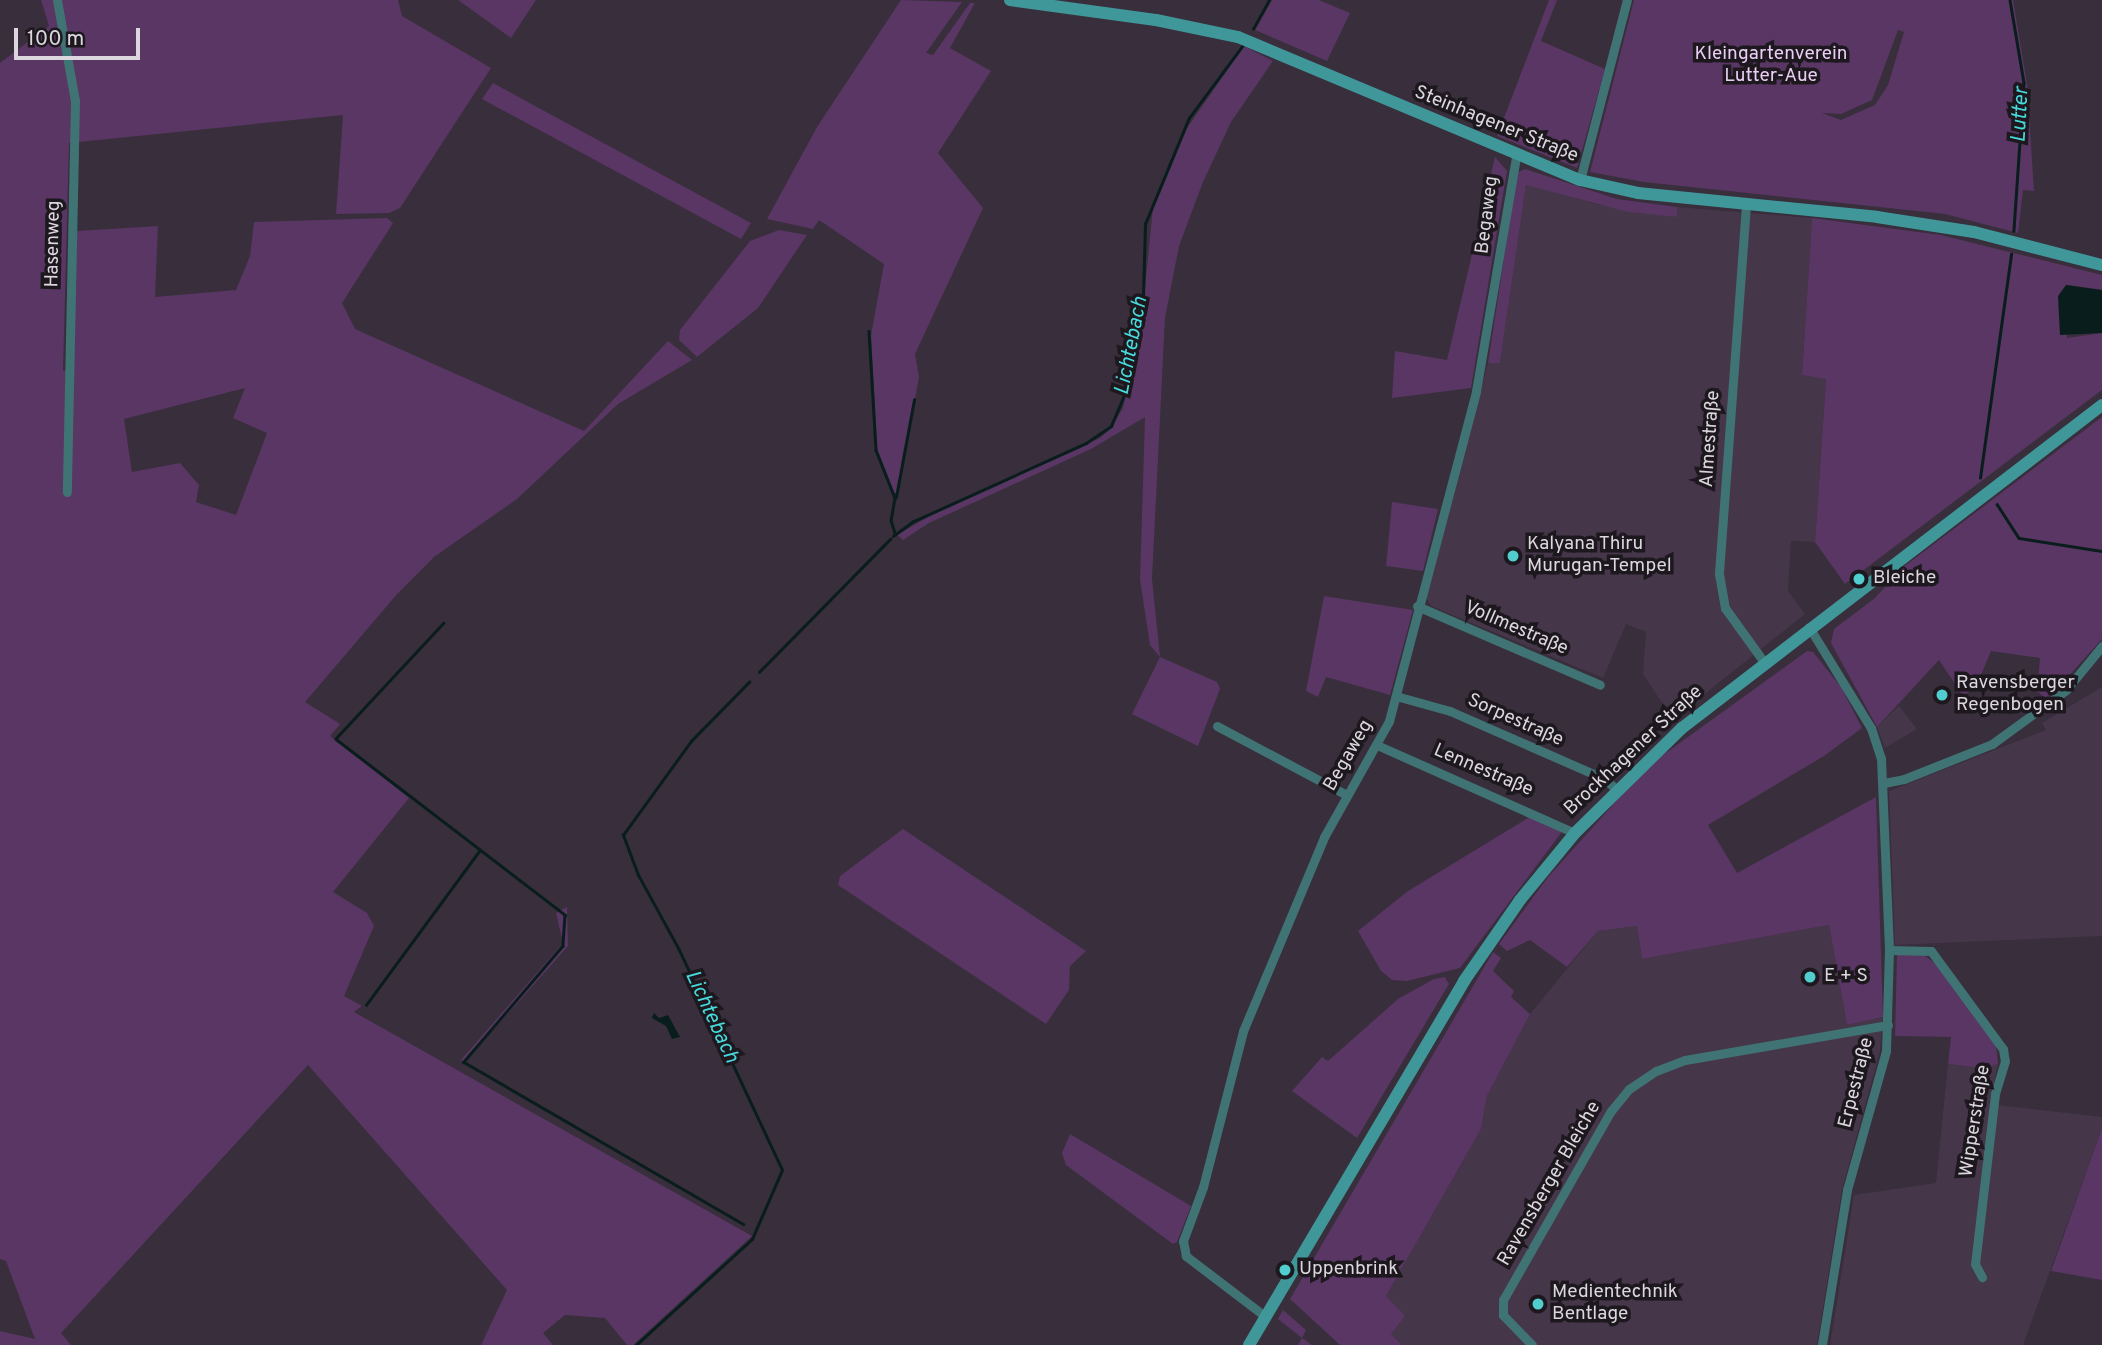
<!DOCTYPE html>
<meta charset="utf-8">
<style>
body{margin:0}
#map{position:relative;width:2102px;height:1345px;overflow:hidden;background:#382e3c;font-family:Overpass,sans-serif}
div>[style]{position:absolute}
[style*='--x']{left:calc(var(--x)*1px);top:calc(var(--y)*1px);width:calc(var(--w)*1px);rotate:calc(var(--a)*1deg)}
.built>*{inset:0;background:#453649}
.green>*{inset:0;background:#593663}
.water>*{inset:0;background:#0a1d1d}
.stream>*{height:2.5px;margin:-1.25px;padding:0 1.25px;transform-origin:1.25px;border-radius:1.25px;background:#0a1d1d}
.minor>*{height:9px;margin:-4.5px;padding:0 4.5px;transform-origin:4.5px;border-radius:4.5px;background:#407374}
.secondary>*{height:12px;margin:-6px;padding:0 6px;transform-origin:6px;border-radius:6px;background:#409799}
.dots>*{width:19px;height:19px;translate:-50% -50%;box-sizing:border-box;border:4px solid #1d181e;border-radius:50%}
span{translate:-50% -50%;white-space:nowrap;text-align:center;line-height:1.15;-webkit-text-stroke:7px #1d181e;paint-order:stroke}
.park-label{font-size:19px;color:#ebcef5}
.street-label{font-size:19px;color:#dcd6de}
.poi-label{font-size:19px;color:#dcd6de}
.left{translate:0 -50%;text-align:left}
.water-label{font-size:21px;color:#47dadd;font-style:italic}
.scale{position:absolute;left:14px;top:28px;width:126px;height:32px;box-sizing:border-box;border:4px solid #dcd6de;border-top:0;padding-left:9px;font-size:21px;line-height:24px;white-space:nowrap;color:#dcd6de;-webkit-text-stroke:5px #1d181e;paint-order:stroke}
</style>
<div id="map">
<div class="built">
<i style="clip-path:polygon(1526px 184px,1596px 204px,1676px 217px,1677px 207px,1812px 218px,1802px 375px,1826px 378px,1815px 542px,1791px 541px,1788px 591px,1805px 614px,1673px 719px,1643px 674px,1646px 632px,1626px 624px,1603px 678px,1431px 606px,1425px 596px,1488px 363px,1500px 363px)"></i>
<i style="clip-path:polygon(2102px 687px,2102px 936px,1895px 945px,1889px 791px,2046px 730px,2042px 723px)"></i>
<i style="clip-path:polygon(1899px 706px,1917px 729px,1885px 748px,1877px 727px)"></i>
<i style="clip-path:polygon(1829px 925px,1847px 1025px,1883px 1017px,1880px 1051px,1842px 1190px,1817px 1345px,1402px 1345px,1391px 1334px,1386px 1296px,1481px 1129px,1487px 1096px,1530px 1014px,1598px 931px,1637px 926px,1642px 959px)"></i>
<i style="clip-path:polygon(1948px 1064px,1982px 1068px,1998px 1064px,1989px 1104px,2102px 1117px,2102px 1128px,2023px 1345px,1830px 1345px,1854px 1195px,1936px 1183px)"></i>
</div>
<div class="green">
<i style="clip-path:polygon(evenodd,41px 0,398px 0,402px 16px,491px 68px,400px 208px,389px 213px,336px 214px,343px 115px,69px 143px,63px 371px,71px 370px,77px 231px,158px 226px,155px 297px,236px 290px,250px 256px,254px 222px,387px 218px,393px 223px,342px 303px,355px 329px,584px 431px,668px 341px,692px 360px,618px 404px,517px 499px,434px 557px,398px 593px,305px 702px,340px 724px,330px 736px,409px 798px,333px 892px,367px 913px,374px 926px,344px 996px,362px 1006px,354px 1012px,752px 1236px,633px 1345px,627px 1345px,605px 1318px,565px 1315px,543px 1333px,553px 1345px,481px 1345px,507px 1290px,308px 1065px,61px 1333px,71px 1345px,0 1345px,0 1331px,35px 1339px,6px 1261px,0 1259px,0 63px,49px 26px,41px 0,245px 388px,233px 418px,267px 433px,236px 515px,196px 502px,199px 485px,180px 463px,132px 472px,124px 419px,245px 388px)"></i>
<i style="clip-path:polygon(458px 0,536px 0,511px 38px)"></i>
<i style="clip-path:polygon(901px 0,962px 2px,926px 53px,933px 55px,970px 3px,975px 3px,950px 48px,991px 71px,938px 153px,983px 208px,915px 354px,919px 377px,898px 493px,893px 493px,877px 449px,871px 335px,884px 264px,819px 220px,813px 229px,767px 219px,817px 127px)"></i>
<i style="clip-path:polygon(1272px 0,1319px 0,1350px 13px,1327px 61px,1255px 30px)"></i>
<i style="clip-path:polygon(1549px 0,1557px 0,1541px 41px,1605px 69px,1577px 168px,1497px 136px)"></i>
<i style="clip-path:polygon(evenodd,1634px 0,2013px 0,2027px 84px,2034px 191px,2023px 190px,2018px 233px,1945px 214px,1644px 182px,1590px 172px,1634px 0,1898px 30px,1904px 32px,1888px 85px,1875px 105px,1841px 120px,1822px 113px,1841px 114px,1872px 100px,1898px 30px)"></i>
<i style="clip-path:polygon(1244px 46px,1273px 61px,1231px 122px,1203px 182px,1179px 246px,1165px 318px,1152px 579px,1160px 657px,1217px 682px,1220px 689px,1198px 746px,1132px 714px,1160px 657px,1150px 645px,1140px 580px,1145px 417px,1091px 449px,929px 523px,903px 540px,897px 535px,935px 513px,1100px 438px,1111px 428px,1123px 408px,1144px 298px,1153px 207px,1187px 128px)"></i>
<i style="clip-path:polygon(493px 83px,751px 223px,741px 239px,482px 99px)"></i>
<i style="clip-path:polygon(1495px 157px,1507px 171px,1471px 388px,1392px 398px,1395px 351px,1447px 360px)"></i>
<i style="clip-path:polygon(1525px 169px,1617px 199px,1677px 207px,1677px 217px,1628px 212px,1526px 185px,1500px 363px,1488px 363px,1517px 173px)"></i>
<i style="clip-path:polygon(1812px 218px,1941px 235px,2102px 275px,2102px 290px,2067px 285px,2067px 338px,2102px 333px,2102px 390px,1845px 584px,1815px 542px,1826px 379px,1802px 375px)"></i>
<i style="clip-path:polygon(779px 230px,807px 235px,758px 308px,697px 357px,679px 340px,680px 330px,750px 241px)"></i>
<i style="clip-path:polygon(2102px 417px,2102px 639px,2047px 700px,2037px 691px,2040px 658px,1991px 651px,1976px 687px,1963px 696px,1939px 660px,1877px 727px,1831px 643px,1834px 629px,1875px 598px,1902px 568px)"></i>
<i style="clip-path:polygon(1392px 502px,1438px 509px,1423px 571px,1386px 566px)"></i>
<i style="clip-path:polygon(1324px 596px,1413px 610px,1390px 695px,1326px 677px,1318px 697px,1306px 691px)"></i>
<i style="clip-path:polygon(1807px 651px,1813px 652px,1841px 687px,1862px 728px,1824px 756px,1708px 825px,1737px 873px,1876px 797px,1883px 1017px,1847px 1025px,1829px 925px,1642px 959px,1637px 926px,1598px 931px,1567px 967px,1530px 940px,1507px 951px,1499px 944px,1548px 877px,1630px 786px,1663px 755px)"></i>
<i style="clip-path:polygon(1533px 815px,1564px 829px,1460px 968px,1407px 981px,1392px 980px,1381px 971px,1358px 931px,1408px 891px)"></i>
<i style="clip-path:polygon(903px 829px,1086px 951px,1070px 966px,1069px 990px,1046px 1024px,838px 885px,840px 876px)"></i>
<i style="clip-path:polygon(567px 907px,568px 946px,465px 1062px,461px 1060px,563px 943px,556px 913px)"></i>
<i style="clip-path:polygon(1493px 952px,1501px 958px,1493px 971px,1514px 991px,1511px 997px,1530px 1014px,1487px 1096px,1481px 1129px,1386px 1296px,1405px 1316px,1391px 1334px,1402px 1345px,1340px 1345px,1290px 1299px)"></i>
<i style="clip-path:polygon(1920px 952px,1937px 965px,1996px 1043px,1998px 1064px,1982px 1068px,1948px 1064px,1951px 1037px,1895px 1036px,1897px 954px)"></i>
<i style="clip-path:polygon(1434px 979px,1445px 977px,1449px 984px,1357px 1138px,1292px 1091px,1322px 1057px,1328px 1061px,1398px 999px)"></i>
<i style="clip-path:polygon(2102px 1128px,2102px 1280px,2051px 1271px)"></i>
<i style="clip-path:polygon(1070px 1134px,1191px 1206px,1177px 1242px,1173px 1244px,1066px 1165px,1062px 1153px)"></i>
<i style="clip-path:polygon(1283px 1310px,1306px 1330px,1302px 1338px,1312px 1345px,1298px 1345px,1302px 1338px,1278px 1319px)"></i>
</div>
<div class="water">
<i style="clip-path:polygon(2066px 285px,2102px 290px,2102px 333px,2060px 335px,2058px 296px)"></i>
<i style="clip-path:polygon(654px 1013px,659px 1018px,668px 1015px,680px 1037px,672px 1039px,666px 1026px,652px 1018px)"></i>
</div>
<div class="stream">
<i style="--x:2010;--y:0;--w:84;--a:80.4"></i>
<i style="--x:2024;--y:83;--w:148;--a:93.9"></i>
<i style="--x:1253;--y:29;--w:33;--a:-61"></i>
<i style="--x:869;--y:331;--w:119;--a:86.6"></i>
<i style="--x:876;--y:450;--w:52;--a:68.4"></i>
<i style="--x:895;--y:498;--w:22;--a:100"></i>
<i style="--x:891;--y:520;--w:14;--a:73"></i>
<i style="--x:1980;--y:478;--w:226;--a:-82.1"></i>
<i style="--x:896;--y:497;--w:99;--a:-79.5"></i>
<i style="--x:1997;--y:504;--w:40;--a:57.1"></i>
<i style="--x:2019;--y:538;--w:84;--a:8.9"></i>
<i style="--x:893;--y:536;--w:24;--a:-36"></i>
<i style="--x:912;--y:522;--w:191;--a:-24.4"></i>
<i style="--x:1086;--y:443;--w:30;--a:-34"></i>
<i style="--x:1111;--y:426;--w:34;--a:-67"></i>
<i style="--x:1124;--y:395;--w:30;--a:-86"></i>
<i style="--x:1126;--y:365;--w:71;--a:-76.2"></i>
<i style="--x:1143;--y:296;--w:72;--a:-88.4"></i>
<i style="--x:1145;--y:224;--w:115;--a:-67.5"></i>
<i style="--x:1189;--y:118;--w:91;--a:-53.5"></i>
<i style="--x:444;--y:623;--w:158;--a:133"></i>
<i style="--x:336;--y:739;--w:289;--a:37.5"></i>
<i style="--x:565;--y:915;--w:31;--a:94"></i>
<i style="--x:563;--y:946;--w:153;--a:130.5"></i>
<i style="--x:464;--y:1062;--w:323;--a:30.1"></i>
<i style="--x:759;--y:672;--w:187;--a:-45.4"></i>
<i style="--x:366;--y:1005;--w:192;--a:-53.7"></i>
<i style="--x:636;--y:1345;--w:157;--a:-42.4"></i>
<i style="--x:752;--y:1239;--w:75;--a:-66.5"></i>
<i style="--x:782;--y:1170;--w:243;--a:-115.1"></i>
<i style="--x:679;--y:950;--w:85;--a:-118.7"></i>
<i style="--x:638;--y:875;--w:43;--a:-110.6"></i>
<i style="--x:623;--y:835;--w:116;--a:-54.1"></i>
<i style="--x:691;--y:741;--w:83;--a:-45.5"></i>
</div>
<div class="minor">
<i style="--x:57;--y:0;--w:103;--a:79.9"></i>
<i style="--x:75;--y:101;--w:391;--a:91.2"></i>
<i style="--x:1580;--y:180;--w:186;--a:-75.4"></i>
<i style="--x:1746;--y:205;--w:370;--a:94.2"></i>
<i style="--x:1719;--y:574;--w:35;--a:80"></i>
<i style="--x:1725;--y:608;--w:67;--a:54.2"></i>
<i style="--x:1417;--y:606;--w:199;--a:23.3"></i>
<i style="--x:1809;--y:627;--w:119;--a:58.5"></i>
<i style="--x:1871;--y:728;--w:32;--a:72"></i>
<i style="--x:1881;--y:758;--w:192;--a:87.6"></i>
<i style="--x:1889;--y:950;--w:101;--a:91.7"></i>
<i style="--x:1886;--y:1051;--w:144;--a:105.7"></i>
<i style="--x:1847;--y:1190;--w:157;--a:99.2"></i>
<i style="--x:1396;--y:696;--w:56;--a:15.5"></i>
<i style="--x:1450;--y:711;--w:169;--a:23.7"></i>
<i style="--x:1605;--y:779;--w:15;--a:42"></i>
<i style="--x:1217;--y:726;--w:147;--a:28"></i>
<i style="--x:1377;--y:745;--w:217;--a:24"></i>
<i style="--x:1884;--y:783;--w:20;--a:-11"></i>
<i style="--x:1904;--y:779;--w:95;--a:-21.7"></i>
<i style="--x:1992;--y:744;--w:92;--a:-36.1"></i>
<i style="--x:2066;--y:690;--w:57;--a:-50.7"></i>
<i style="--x:1889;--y:950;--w:42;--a:1.4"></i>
<i style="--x:1931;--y:951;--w:122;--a:53.7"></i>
<i style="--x:2003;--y:1049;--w:12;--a:81"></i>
<i style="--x:2005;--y:1061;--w:34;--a:107"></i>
<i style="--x:1995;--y:1094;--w:171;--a:96.7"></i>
<i style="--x:1975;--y:1264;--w:15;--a:62"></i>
<i style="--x:1266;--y:1317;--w:101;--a:-142.7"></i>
<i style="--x:1186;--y:1256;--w:15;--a:-101"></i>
<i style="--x:1183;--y:1241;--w:58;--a:-69.7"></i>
<i style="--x:1203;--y:1187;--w:161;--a:-75.6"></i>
<i style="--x:1243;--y:1031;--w:210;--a:-67.3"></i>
<i style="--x:1324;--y:837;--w:133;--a:-60.7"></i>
<i style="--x:1389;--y:721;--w:341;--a:-75.2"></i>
<i style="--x:1476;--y:391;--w:237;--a:-80.3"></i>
<i style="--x:1532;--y:1345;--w:42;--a:-134"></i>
<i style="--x:1503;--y:1315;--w:15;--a:-90"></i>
<i style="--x:1503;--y:1300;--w:218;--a:-60.3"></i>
<i style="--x:1611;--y:1111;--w:28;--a:-51"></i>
<i style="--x:1629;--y:1089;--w:32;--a:-34"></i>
<i style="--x:1656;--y:1071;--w:31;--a:-21"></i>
<i style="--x:1685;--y:1060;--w:206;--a:-9.8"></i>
</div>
<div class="secondary">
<i style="--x:1010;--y:0;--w:147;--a:7.8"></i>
<i style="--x:1156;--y:20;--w:84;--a:11.7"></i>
<i style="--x:1238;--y:37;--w:371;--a:22.7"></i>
<i style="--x:1580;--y:180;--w:59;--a:12.6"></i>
<i style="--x:1638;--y:193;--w:240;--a:5.7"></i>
<i style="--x:1877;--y:217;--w:98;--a:8.8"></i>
<i style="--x:1974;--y:232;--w:132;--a:14.5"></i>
<i style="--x:1249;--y:1345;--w:423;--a:-59.4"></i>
<i style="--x:1464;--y:981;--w:98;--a:-55.3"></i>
<i style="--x:1520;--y:900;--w:87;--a:-50.6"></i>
<i style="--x:1575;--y:833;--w:150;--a:-44.5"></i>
<i style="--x:1682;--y:728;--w:530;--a:-37.56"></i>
</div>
<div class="dots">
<i style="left:1513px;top:556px;background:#52cdcf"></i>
<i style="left:1859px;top:579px;background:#52cdcf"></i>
<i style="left:1942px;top:695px;background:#52cdcf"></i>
<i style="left:1810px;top:977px;background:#52cdcf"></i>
<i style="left:1285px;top:1270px;background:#52cdcf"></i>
<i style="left:1538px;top:1304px;background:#52cdcf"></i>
</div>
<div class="park-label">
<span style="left:1771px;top:66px">Kleingartenverein<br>Lutter-Aue</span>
</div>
<div class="street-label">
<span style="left:1496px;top:125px;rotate:22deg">Steinhagener Straße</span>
<span style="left:1488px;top:215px;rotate:-83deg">Begaweg</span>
<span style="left:54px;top:244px;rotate:-89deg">Hasenweg</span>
<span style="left:1711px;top:439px;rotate:-86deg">Almestraße</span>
<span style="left:1516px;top:629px;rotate:23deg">Vollmestraße</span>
<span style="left:1515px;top:721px;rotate:24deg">Sorpestraße</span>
<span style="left:1634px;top:751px;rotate:-43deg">Brockhagener Straße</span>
<span style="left:1349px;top:756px;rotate:-60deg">Begaweg</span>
<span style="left:1483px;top:771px;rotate:23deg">Lennestraße</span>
<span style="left:1857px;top:1083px;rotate:-76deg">Erpestraße</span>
<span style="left:1976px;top:1121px;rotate:-81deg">Wipperstraße</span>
<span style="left:1550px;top:1184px;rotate:-60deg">Ravensberger Bleiche</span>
</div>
<div class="poi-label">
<span class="left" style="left:1527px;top:556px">Kalyana Thiru<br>Murugan-Tempel</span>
<span class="left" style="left:1873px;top:579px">Bleiche</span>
<span class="left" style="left:1956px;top:695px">Ravensberger<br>Regenbogen</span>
<span class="left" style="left:1824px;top:977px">E + S</span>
<span class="left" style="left:1299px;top:1270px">Uppenbrink</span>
<span class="left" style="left:1552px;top:1304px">Medientechnik<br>Bentlage</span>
</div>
<div class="water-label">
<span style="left:2021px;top:115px;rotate:-87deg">Lutter</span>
<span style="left:1132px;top:346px;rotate:-79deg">Lichtebach</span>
<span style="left:711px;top:1017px;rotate:65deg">Lichtebach</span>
</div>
<div class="scale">100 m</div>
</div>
